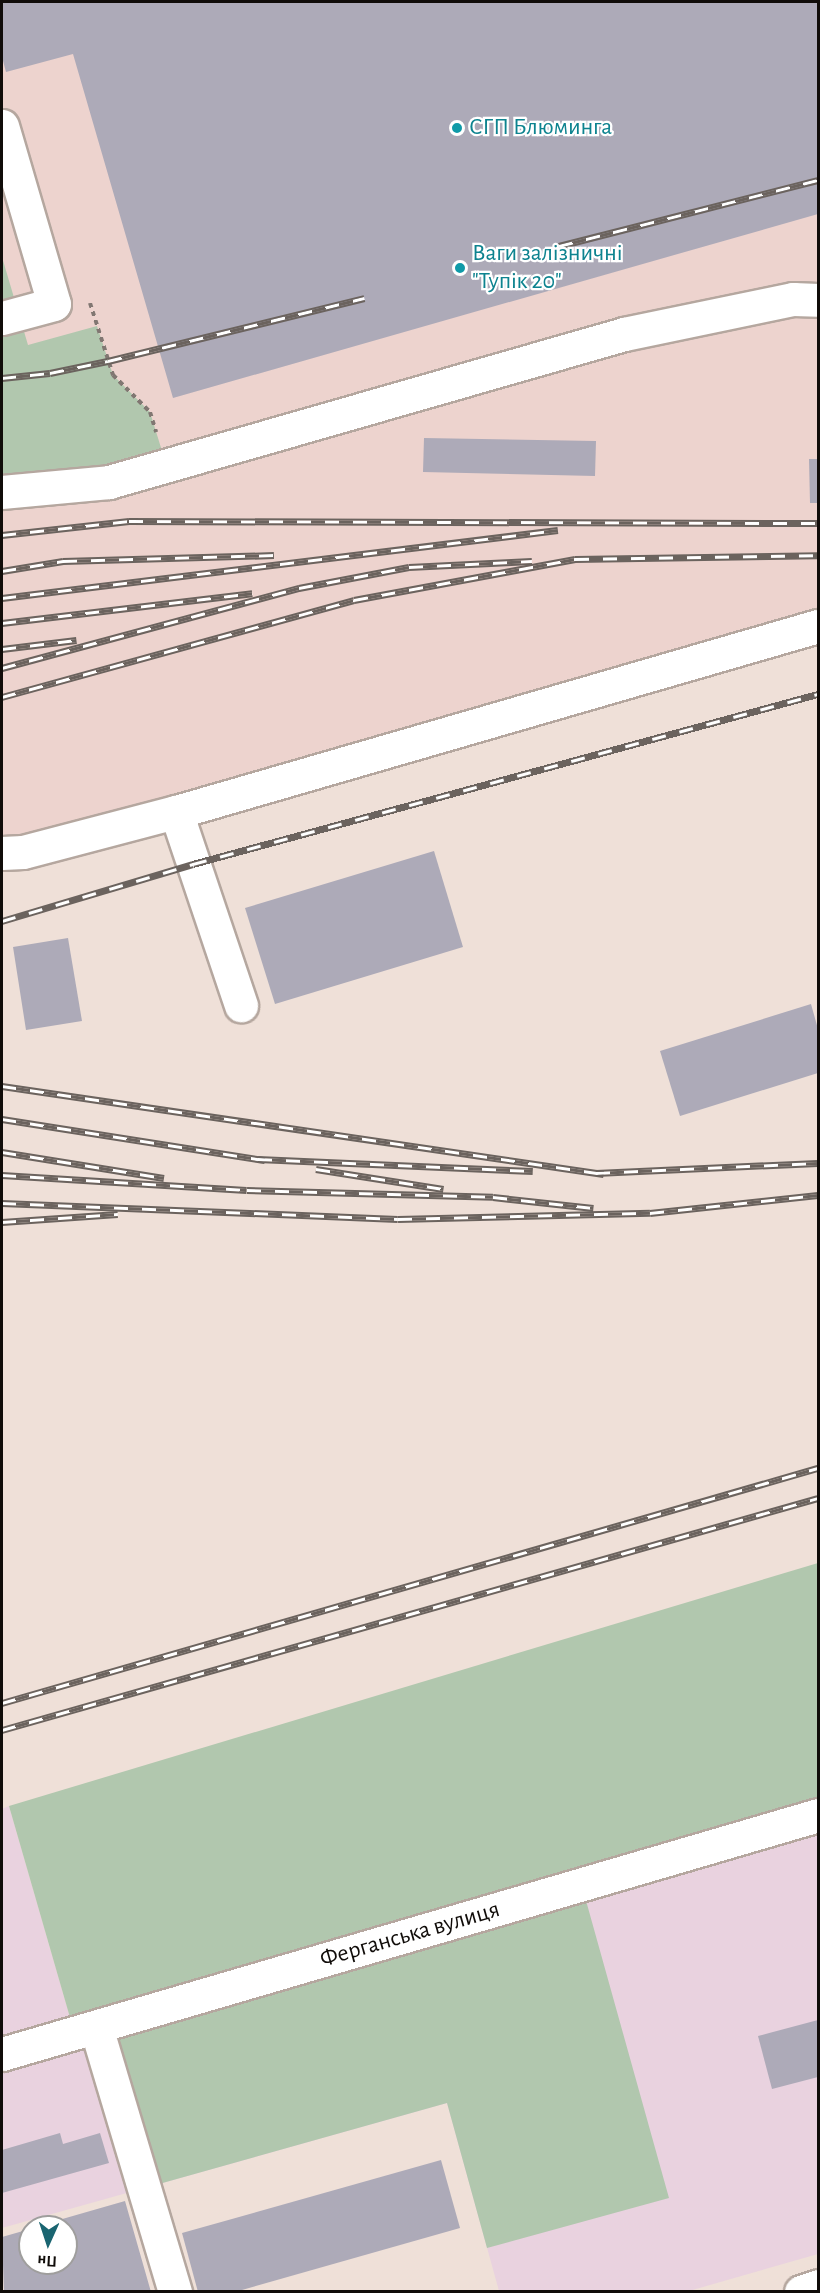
<!DOCTYPE html>
<meta charset="utf-8">
<style>
body{margin:0}
#map{position:relative;width:820px;height:2293px;overflow:hidden;background:#efe0d8;font-family:"Alegreya Sans",sans-serif}
div>[style]{position:absolute}
[style*='--x']{left:calc(var(--x)*1px);top:calc(var(--y)*1px);width:calc(var(--w)*1px);rotate:calc(var(--a)*1deg)}
.commercial>*{inset:0;background:#e9d2df}
.industrial>*{inset:0;background:#edd3ce}
.green>*{inset:0;background:#b1c7ae}
.building>*{inset:0;background:#adaab8}
.path>*{height:4px;margin-top:-2px;transform-origin:0;background:repeating-linear-gradient(90deg,#817772 0 4.5px,transparent 0 9px)}
.roads{filter:drop-shadow(2px 0 #b5a79f) drop-shadow(-2px 0 #b5a79f) drop-shadow(0 2px #b5a79f) drop-shadow(0 -2px #b5a79f)}
.minor>*{height:33px;margin:-16.5px;padding:0 16.5px;transform-origin:16.5px;border-radius:16.5px;background:#fff}
.major>*{height:33px;margin:-16.5px;padding:0 16.5px;transform-origin:16.5px;border-radius:16.5px;background:#fff}
.rail>*{height:7px;margin-top:-3.5px;transform-origin:0;background:repeating-linear-gradient(90deg,#fff 0 14px,#6b635e 0 28px);box-sizing:border-box;border-block:2px solid #6b635e}
.dots>*{width:16px;height:16px;translate:-50% -50%;box-sizing:border-box;border:3px solid #fff;border-radius:50%}
span{translate:-50% -50%;white-space:nowrap;text-align:center;line-height:1.15;-webkit-text-stroke:4.5px #fff;paint-order:stroke}
.culture-label{font-size:24px;color:#0d838f}
.left{translate:0 -50%;text-align:left}
.street-label{font-size:24px;color:#100c09}
.frame{position:absolute;inset:0;border:3px solid #100c09;pointer-events:none}
.north{position:absolute;left:18px;top:2215px;width:60px;height:60px;box-sizing:border-box;background:#fff;border:2px solid #9f9e9d;border-radius:50%;rotate:183deg;font-size:16px;font-weight:700;line-height:24px;text-align:center;color:#100c09}
.north::after{content:'';display:block;margin:auto;width:21px;height:27px;background:#1a6571;clip-path:polygon(50% 0,100% 100%,50% 72%,0 100%)}
</style>
<div id="map">
<div class="commercial">
<i style="clip-path:polygon(818px 1801px,818px 2254px,689px 2291px,499px 2291px,447px 2103px,2px 2228px,2px 1809px,9px 1806px,71px 2021px)"></i>
</div>
<div class="industrial">
<i style="clip-path:polygon(2px 2px,818px 2px,818px 626px,2px 853px)"></i>
</div>
<div class="green">
<i style="clip-path:polygon(2px 257px,28px 345px,97px 326px,113px 375px,150px 412px,162px 451px,101px 469px,2px 477px)"></i>
<i style="clip-path:polygon(818px 1563px,818px 1801px,71px 2021px,9px 1806px)"></i>
<i style="clip-path:polygon(585px 1897px,669px 2198px,487px 2248px,447px 2103px,159px 2184px,116px 2037px)"></i>
</div>
<div class="building">
<i style="clip-path:polygon(2px 2px,818px 2px,818px 214px,173px 398px,73px 54px,6px 72px,2px 57px)"></i>
<i style="clip-path:polygon(424px 438px,596px 441px,595px 476px,423px 472px)"></i>
<i style="clip-path:polygon(809px 459px,818px 459px,818px 503px,810px 503px)"></i>
<i style="clip-path:polygon(434px 851px,463px 947px,275px 1004px,245px 908px)"></i>
<i style="clip-path:polygon(68px 938px,82px 1021px,26px 1030px,13px 947px)"></i>
<i style="clip-path:polygon(811px 1004px,818px 1029px,818px 1073px,680px 1116px,660px 1051px)"></i>
<i style="clip-path:polygon(818px 2020px,818px 2077px,772px 2089px,758px 2036px)"></i>
<i style="clip-path:polygon(60px 2133px,63px 2144px,100px 2133px,109px 2163px,2px 2193px,2px 2150px)"></i>
<i style="clip-path:polygon(441px 2160px,460px 2228px,235px 2292px,198px 2292px,182px 2233px)"></i>
<i style="clip-path:polygon(125px 2201px,151px 2292px,4px 2292px,2px 2237px,30px 2229px,30px 2263px,66px 2263px,66px 2227px,38px 2226px)"></i>
</div>
<div class="path">
<i style="--x:90;--y:303;--w:76;--a:72.3"></i>
<i style="--x:113;--y:375;--w:52;--a:45"></i>
<i style="--x:150;--y:412;--w:21;--a:73"></i>
</div>
<div class="roads">
<div class="minor">
<i style="--x:2;--y:126;--w:185;--a:73.7"></i>
<i style="--x:54;--y:304;--w:54;--a:164.9"></i>
<i style="--x:2;--y:492;--w:107;--a:-5.3"></i>
<i style="--x:109;--y:482;--w:536;--a:-16.03"></i>
<i style="--x:624;--y:334;--w:173;--a:-11.7"></i>
<i style="--x:793;--y:299;--w:25;--a:2"></i>
<i style="--x:176;--y:812;--w:204;--a:71.4"></i>
<i style="--x:2;--y:853;--w:21;--a:-3"></i>
<i style="--x:23;--y:852;--w:158;--a:-14.7"></i>
<i style="--x:176;--y:812;--w:668;--a:-16.16"></i>
<i style="--x:96;--y:2027;--w:277;--a:73.4"></i>
<i style="--x:2;--y:2054;--w:850;--a:-16.32"></i>
</div>
<div class="major">
<i style="--x:801;--y:2292;--w:18;--a:-19"></i>
</div>
</div>
<div class="rail">
<i style="--x:559;--y:246;--w:267;--a:-14.3"></i>
<i style="--x:2;--y:378;--w:48;--a:-5.9"></i>
<i style="--x:50;--y:373;--w:59;--a:-11.7"></i>
<i style="--x:108;--y:361;--w:264;--a:-13.8"></i>
<i style="--x:2;--y:535;--w:128;--a:-6.3"></i>
<i style="--x:129;--y:521;--w:689;--a:0.17"></i>
<i style="--x:2;--y:571;--w:62;--a:-9.3"></i>
<i style="--x:63;--y:561;--w:211;--a:-1.6"></i>
<i style="--x:2;--y:598;--w:560;--a:-6.97"></i>
<i style="--x:2;--y:623;--w:252;--a:-6.8"></i>
<i style="--x:2;--y:649;--w:75;--a:-6.9"></i>
<i style="--x:2;--y:668;--w:308;--a:-15.1"></i>
<i style="--x:299;--y:588;--w:112;--a:-10.8"></i>
<i style="--x:409;--y:567;--w:123;--a:-2.8"></i>
<i style="--x:2;--y:697;--w:365;--a:-15.4"></i>
<i style="--x:354;--y:600;--w:225;--a:-10.5"></i>
<i style="--x:575;--y:559;--w:243;--a:-0.9"></i>
<i style="--x:2;--y:921;--w:199;--a:-16.6"></i>
<i style="--x:193;--y:864;--w:648;--a:-15.22"></i>
<i style="--x:2;--y:1086;--w:608;--a:8.32"></i>
<i style="--x:2;--y:1119;--w:266;--a:8.9"></i>
<i style="--x:2;--y:1152;--w:164;--a:9.1"></i>
<i style="--x:258;--y:1159;--w:275;--a:2.5"></i>
<i style="--x:316;--y:1169;--w:129;--a:8.9"></i>
<i style="--x:596;--y:1173;--w:222;--a:-2.6"></i>
<i style="--x:2;--y:1175;--w:245;--a:3.5"></i>
<i style="--x:247;--y:1190;--w:246;--a:1.6"></i>
<i style="--x:493;--y:1197;--w:101;--a:6.3"></i>
<i style="--x:2;--y:1203;--w:396;--a:2.3"></i>
<i style="--x:398;--y:1219;--w:252;--a:-1.4"></i>
<i style="--x:650;--y:1213;--w:169;--a:-6.1"></i>
<i style="--x:2;--y:1222;--w:116;--a:-3.9"></i>
<i style="--x:2;--y:1703;--w:849;--a:-16.07"></i>
<i style="--x:2;--y:1730;--w:848;--a:-15.87"></i>
</div>
<div class="dots">
<i style="left:457px;top:128px;background:#0f9aa8"></i>
<i style="left:460px;top:268px;background:#0f9aa8"></i>
</div>
<div class="culture-label">
<span class="left" style="left:469px;top:128px">СГП Блюминга</span>
<span class="left" style="left:472px;top:268px">Ваги залізничні<br>"Тупік 20"</span>
</div>
<div class="street-label">
<span style="left:410px;top:1935px;rotate:-16deg">Ферганська вулиця</span>
</div>
<div class="frame"></div>
<div class="north">Пн</div>
</div>
